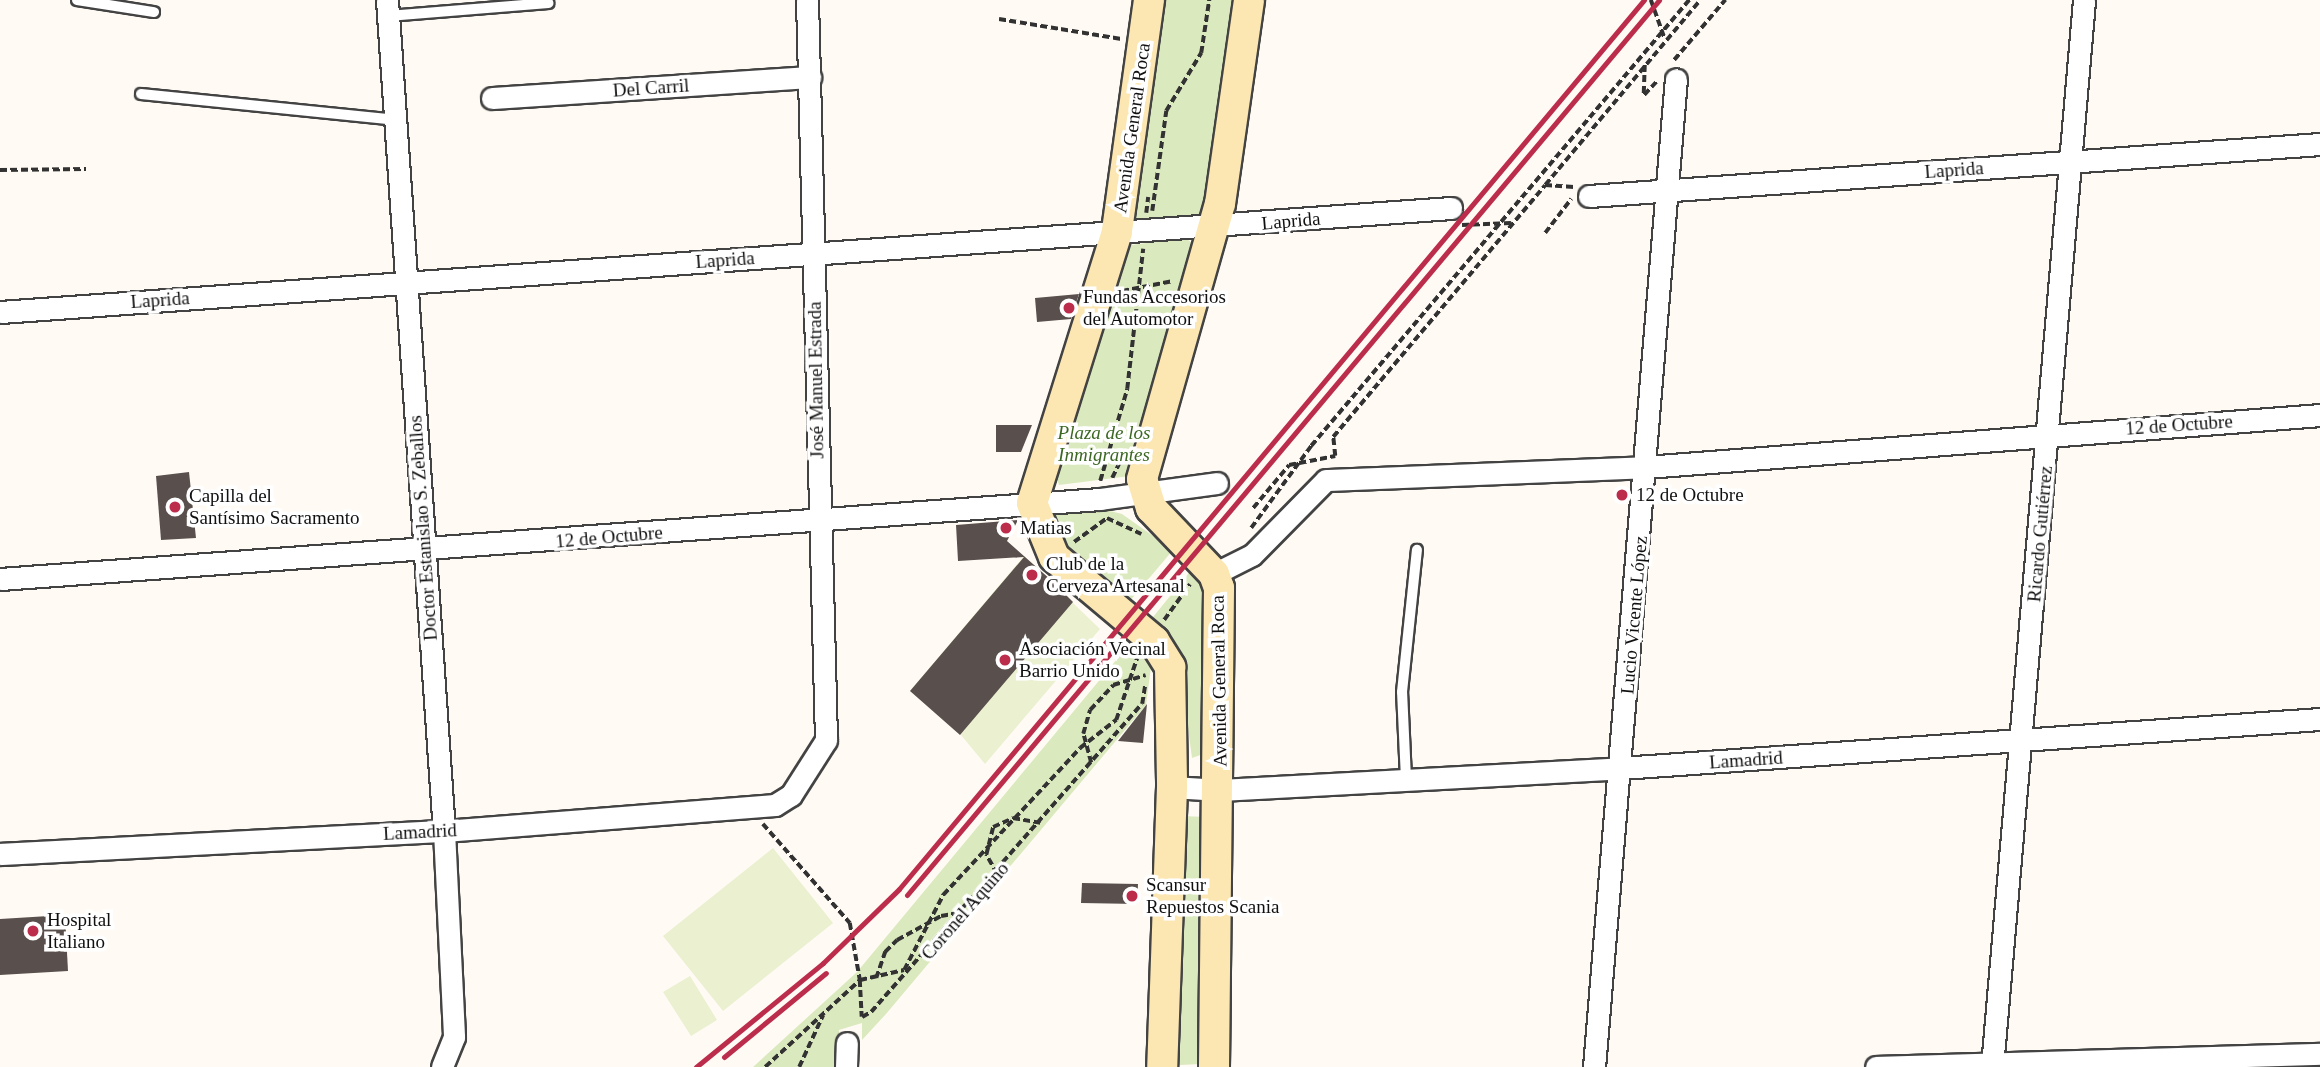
<!DOCTYPE html>
<meta charset="utf-8">
<style>
body{margin:0}
#map{position:relative;width:2320px;height:1067px;overflow:hidden;background:#fffbf4;font-family:"Times New Roman",serif}
div>[style]{position:absolute}
[style*='--x']{left:calc(var(--x)*1px);top:calc(var(--y)*1px);width:calc(var(--w)*1px);rotate:calc(var(--a)*1deg)}
.green>*{inset:0;background:#dbe9be}
.pitch>*{inset:0;background:#eaf0d0}
.building>*{inset:0;background:#59504d}
.path>*{height:3.5px;margin-top:-1.75px;transform-origin:0;background:repeating-linear-gradient(90deg,#323232 0 7px,transparent 0 10.5px)}
.roads{filter:drop-shadow(2px 0 #434343) drop-shadow(-2px 0 #434343) drop-shadow(0 2px #434343) drop-shadow(0 -2px #434343)}
.lane>*{height:10px;margin:-5px;padding:0 5px;transform-origin:5px;border-radius:5px;background:#fff}
.street>*{height:21px;margin:-10.5px;padding:0 10.5px;transform-origin:10.5px;border-radius:10.5px;background:#fff}
.secondary>*{height:30px;margin:-15px;padding:0 15px;transform-origin:15px;border-radius:15px;background:#fce7b2}
.rail>*{height:5px;margin:-2.5px;padding:0 2.5px;transform-origin:2.5px;border-radius:2.5px;background:#bc2d4c}
.dots>*{width:19px;height:19px;translate:-50% -50%;box-sizing:border-box;border:4px solid #fff;border-radius:50%}
span{translate:-50% -50%;white-space:nowrap;text-align:center;line-height:1.15;-webkit-text-stroke:7px #fff;paint-order:stroke}
.street-label{font-size:19px;color:#101010}
.poi-label{font-size:19px;color:#101010}
.left{translate:0 -50%;text-align:left}
.park-label{font-size:19px;color:#3c6722;font-style:italic}
</style>
<div id="map">
<div class="green">
<i style="clip-path:polygon(1149px 0,1249px 0,1215px 227px,1117px 232px)"></i>
<i style="clip-path:polygon(1186px 238px,1197px 248px,1130px 476px,1059px 485px,1055px 473px,1131px 245px)"></i>
<i style="clip-path:polygon(1102px 509px,1122px 514px,1173px 550px,1129px 602px,1070px 555px,1051px 524px,1055px 515px)"></i>
<i style="clip-path:polygon(1192px 569px,1204px 577px,1206px 753px,1192px 758px,1177px 648px,1149px 622px)"></i>
<i style="clip-path:polygon(1132px 641px,1151px 667px,1146px 705px,886px 1014px,862px 1040px,862px 1023px,839px 1030px,839px 1067px,753px 1067px,857px 972px)"></i>
<i style="clip-path:polygon(1182px 816px,1206px 817px,1201px 1064px,1180px 1065px)"></i>
</div>
<div class="pitch">
<i style="clip-path:polygon(1024px 556px,1100px 629px,985px 764px,951px 723px,910px 691px)"></i>
<i style="clip-path:polygon(773px 848px,833px 923px,723px 1011px,663px 936px)"></i>
<i style="clip-path:polygon(690px 976px,717px 1020px,691px 1036px,663px 992px)"></i>
</div>
<div class="building">
<i style="clip-path:polygon(1079px 294px,1071px 319px,1037px 322px,1035px 298px)"></i>
<i style="clip-path:polygon(996px 425px,1032px 425px,1021px 452px,996px 452px)"></i>
<i style="clip-path:polygon(189px 472px,196px 538px,161px 540px,156px 476px)"></i>
<i style="clip-path:polygon(1018px 520px,1007px 541px,1051px 580px,1073px 602px,960px 735px,910px 691px,1024px 557px,958px 561px,956px 525px)"></i>
<i style="clip-path:polygon(1147px 704px,1143px 743px,1118px 741px)"></i>
<i style="clip-path:polygon(1082px 883px,1138px 884px,1137px 904px,1081px 903px)"></i>
<i style="clip-path:polygon(65px 915px,68px 971px,0 975px,0 919px)"></i>
</div>
<div class="path">
<i style="--x:1651;--y:0;--w:41;--a:70.3"></i>
<i style="--x:999;--y:19;--w:124;--a:9.3"></i>
<i style="--x:1674;--y:60;--w:79;--a:-49.6"></i>
<i style="--x:1645;--y:65;--w:30;--a:92"></i>
<i style="--x:1644;--y:95;--w:18;--a:-47"></i>
<i style="--x:0;--y:170;--w:86;--a:-0.7"></i>
<i style="--x:1545;--y:185;--w:241;--a:-50"></i>
<i style="--x:1152;--y:211;--w:101;--a:-82"></i>
<i style="--x:1166;--y:111;--w:68;--a:-58.9"></i>
<i style="--x:1201;--y:53;--w:54;--a:-81.4"></i>
<i style="--x:1146;--y:213;--w:16;--a:-83"></i>
<i style="--x:1462;--y:225;--w:49;--a:-2.3"></i>
<i style="--x:1545;--y:233;--w:43;--a:-52.6"></i>
<i style="--x:1122;--y:291;--w:52;--a:-11.1"></i>
<i style="--x:1112;--y:478;--w:28;--a:-64"></i>
<i style="--x:1100;--y:481;--w:96;--a:-73.6"></i>
<i style="--x:1127;--y:389;--w:141;--a:-83.5"></i>
<i style="--x:1253;--y:508;--w:56;--a:-50.1"></i>
<i style="--x:1289;--y:465;--w:47;--a:-11.1"></i>
<i style="--x:1335;--y:456;--w:19;--a:-96"></i>
<i style="--x:1333;--y:437;--w:329;--a:-49.9"></i>
<i style="--x:1545;--y:185;--w:29;--a:4"></i>
<i style="--x:1107;--y:518;--w:38;--a:25"></i>
<i style="--x:1251;--y:528;--w:102;--a:-53.8"></i>
<i style="--x:1311;--y:446;--w:585;--a:-49.72"></i>
<i style="--x:1074;--y:542;--w:41;--a:-36"></i>
<i style="--x:1164;--y:620;--w:44;--a:-54.2"></i>
<i style="--x:1091;--y:763;--w:30;--a:-105"></i>
<i style="--x:1083;--y:734;--w:25;--a:-74"></i>
<i style="--x:1090;--y:710;--w:34;--a:-47"></i>
<i style="--x:1113;--y:685;--w:34;--a:-17"></i>
<i style="--x:763;--y:824;--w:132;--a:48.7"></i>
<i style="--x:850;--y:923;--w:58;--a:80"></i>
<i style="--x:860;--y:980;--w:45;--a:-12.8"></i>
<i style="--x:904;--y:970;--w:85;--a:-62.5"></i>
<i style="--x:943;--y:895;--w:201;--a:-47"></i>
<i style="--x:1080;--y:748;--w:46;--a:-37.9"></i>
<i style="--x:1116;--y:720;--w:65;--a:-71.3"></i>
<i style="--x:997;--y:874;--w:22;--a:-120"></i>
<i style="--x:986;--y:855;--w:29;--a:-76"></i>
<i style="--x:993;--y:827;--w:22;--a:-24"></i>
<i style="--x:1013;--y:818;--w:28;--a:10"></i>
<i style="--x:876;--y:978;--w:28;--a:-71"></i>
<i style="--x:885;--y:952;--w:17;--a:-45"></i>
<i style="--x:897;--y:940;--w:50;--a:-28.6"></i>
<i style="--x:941;--y:916;--w:22;--a:-10"></i>
<i style="--x:765;--y:1067;--w:129;--a:-42.5"></i>
<i style="--x:860;--y:980;--w:37;--a:87"></i>
<i style="--x:862;--y:1017;--w:10;--a:-29"></i>
<i style="--x:871;--y:1012;--w:410;--a:-48.7"></i>
<i style="--x:1142;--y:704;--w:20;--a:-81"></i>
<i style="--x:799;--y:1067;--w:57;--a:-65.2"></i>
</div>
<div class="roads">
<div class="lane">
<i style="--x:77;--y:0;--w:78;--a:8.9"></i>
<i style="--x:388;--y:16;--w:161;--a:-4.6"></i>
<i style="--x:141;--y:94;--w:255;--a:5.8"></i>
<i style="--x:1406;--y:779;--w:87;--a:-92.6"></i>
<i style="--x:1402;--y:692;--w:143;--a:-84"></i>
</div>
<div class="street">
<i style="--x:387;--y:0;--w:833;--a:86.08"></i>
<i style="--x:444;--y:831;--w:206;--a:87.2"></i>
<i style="--x:454;--y:1037;--w:32;--a:112"></i>
<i style="--x:492;--y:98;--w:319;--a:-3.8"></i>
<i style="--x:1589;--y:196;--w:733;--a:-4.07"></i>
<i style="--x:0;--y:312;--w:1455;--a:-4.1"></i>
<i style="--x:1214;--y:574;--w:42;--a:-26.6"></i>
<i style="--x:1252;--y:555;--w:105;--a:-45.4"></i>
<i style="--x:1326;--y:480;--w:320;--a:-2.3"></i>
<i style="--x:1646;--y:467;--w:676;--a:-4.41"></i>
<i style="--x:0;--y:579;--w:1103;--a:-4.16"></i>
<i style="--x:1100;--y:499;--w:118;--a:-7.8"></i>
<i style="--x:1172;--y:787;--w:48;--a:3.6"></i>
<i style="--x:1220;--y:790;--w:402;--a:-3.1"></i>
<i style="--x:1621;--y:768;--w:701;--a:-4.01"></i>
<i style="--x:0;--y:854;--w:445;--a:-3"></i>
<i style="--x:444;--y:831;--w:332;--a:-4.5"></i>
<i style="--x:775;--y:805;--w:19;--a:-32"></i>
<i style="--x:791;--y:795;--w:65;--a:-57.5"></i>
<i style="--x:826;--y:740;--w:740;--a:-91.47"></i>
<i style="--x:846;--y:1067;--w:24;--a:-88"></i>
<i style="--x:1594;--y:1067;--w:991;--a:-85.26"></i>
<i style="--x:1876;--y:1067;--w:444;--a:-1.7"></i>
<i style="--x:1992;--y:1067;--w:1071;--a:-85.07"></i>
</div>
<div class="secondary">
<i style="--x:1149;--y:0;--w:234;--a:97.9"></i>
<i style="--x:1117;--y:232;--w:284;--a:107.4"></i>
<i style="--x:1032;--y:503;--w:58;--a:67.8"></i>
<i style="--x:1054;--y:557;--w:131;--a:40"></i>
<i style="--x:1154;--y:641;--w:31;--a:58"></i>
<i style="--x:1170;--y:667;--w:120;--a:89"></i>
<i style="--x:1172;--y:787;--w:280;--a:92"></i>
<i style="--x:1214;--y:1067;--w:479;--a:-89.4"></i>
<i style="--x:1219;--y:588;--w:15;--a:-110"></i>
<i style="--x:1214;--y:574;--w:91;--a:-133.7"></i>
<i style="--x:1151;--y:508;--w:30;--a:-107"></i>
<i style="--x:1142;--y:479;--w:286;--a:-74.2"></i>
<i style="--x:1220;--y:204;--w:206;--a:-81.9"></i>
</div>
</div>
<div class="rail">
<i style="--x:907;--y:895;--w:1169;--a:-49.96"></i>
<i style="--x:724;--y:1057;--w:132;--a:-39.5"></i>
<i style="--x:696;--y:1067;--w:164;--a:-39.3"></i>
<i style="--x:823;--y:963;--w:106;--a:-44.2"></i>
<i style="--x:899;--y:889;--w:1160;--a:-50.04"></i>
</div>
<div class="dots">
<i style="left:1069px;top:308px;background:#bc2d4c"></i>
<i style="left:1622px;top:495px;background:#bc2d4c"></i>
<i style="left:175px;top:507px;background:#bc2d4c"></i>
<i style="left:1006px;top:528px;background:#bc2d4c"></i>
<i style="left:1032px;top:575px;background:#bc2d4c"></i>
<i style="left:1005px;top:660px;background:#bc2d4c"></i>
<i style="left:1132px;top:896px;background:#bc2d4c"></i>
<i style="left:33px;top:931px;background:#bc2d4c"></i>
</div>
<div class="street-label">
<span style="left:651px;top:88px;rotate:-4deg">Del Carril</span>
<span style="left:1132px;top:128px;rotate:-82deg">Avenida General Roca</span>
<span style="left:1954px;top:170px;rotate:-4deg">Laprida</span>
<span style="left:1291px;top:221px;rotate:-5deg">Laprida</span>
<span style="left:725px;top:260px;rotate:-4deg">Laprida</span>
<span style="left:160px;top:300px;rotate:-4deg">Laprida</span>
<span style="left:816px;top:380px;rotate:-91deg">José Manuel Estrada</span>
<span style="left:2179px;top:425px;rotate:-4deg">12 de Octubre</span>
<span style="left:423px;top:528px;rotate:-94deg">Doctor Estanislao S. Zeballos</span>
<span style="left:2040px;top:534px;rotate:-85deg">Ricardo Gutiérrez</span>
<span style="left:609px;top:537px;rotate:-5deg">12 de Octubre</span>
<span style="left:1634px;top:615px;rotate:-85deg">Lucio Vicente López</span>
<span style="left:1219px;top:681px;rotate:-91deg">Avenida General Roca</span>
<span style="left:1746px;top:760px;rotate:-4deg">Lamadrid</span>
<span style="left:420px;top:832px;rotate:-3deg">Lamadrid</span>
<span style="left:965px;top:911px;rotate:-49deg">Coronel Aquino</span>
</div>
<div class="poi-label">
<span class="left" style="left:1083px;top:308px">Fundas Accesorios<br>del Automotor</span>
<span class="left" style="left:1636px;top:495px">12 de Octubre</span>
<span class="left" style="left:189px;top:507px">Capilla del<br>Santísimo Sacramento</span>
<span class="left" style="left:1020px;top:528px">Matias</span>
<span class="left" style="left:1046px;top:575px">Club de la<br>Cerveza Artesanal</span>
<span class="left" style="left:1019px;top:660px">Asociación Vecinal<br>Barrio Unido</span>
<span class="left" style="left:1146px;top:896px">Scansur<br>Repuestos Scania</span>
<span class="left" style="left:47px;top:931px">Hospital<br>Italiano</span>
</div>
<div class="park-label">
<span style="left:1104px;top:444px">Plaza de los<br>Inmigrantes</span>
</div>
</div>
